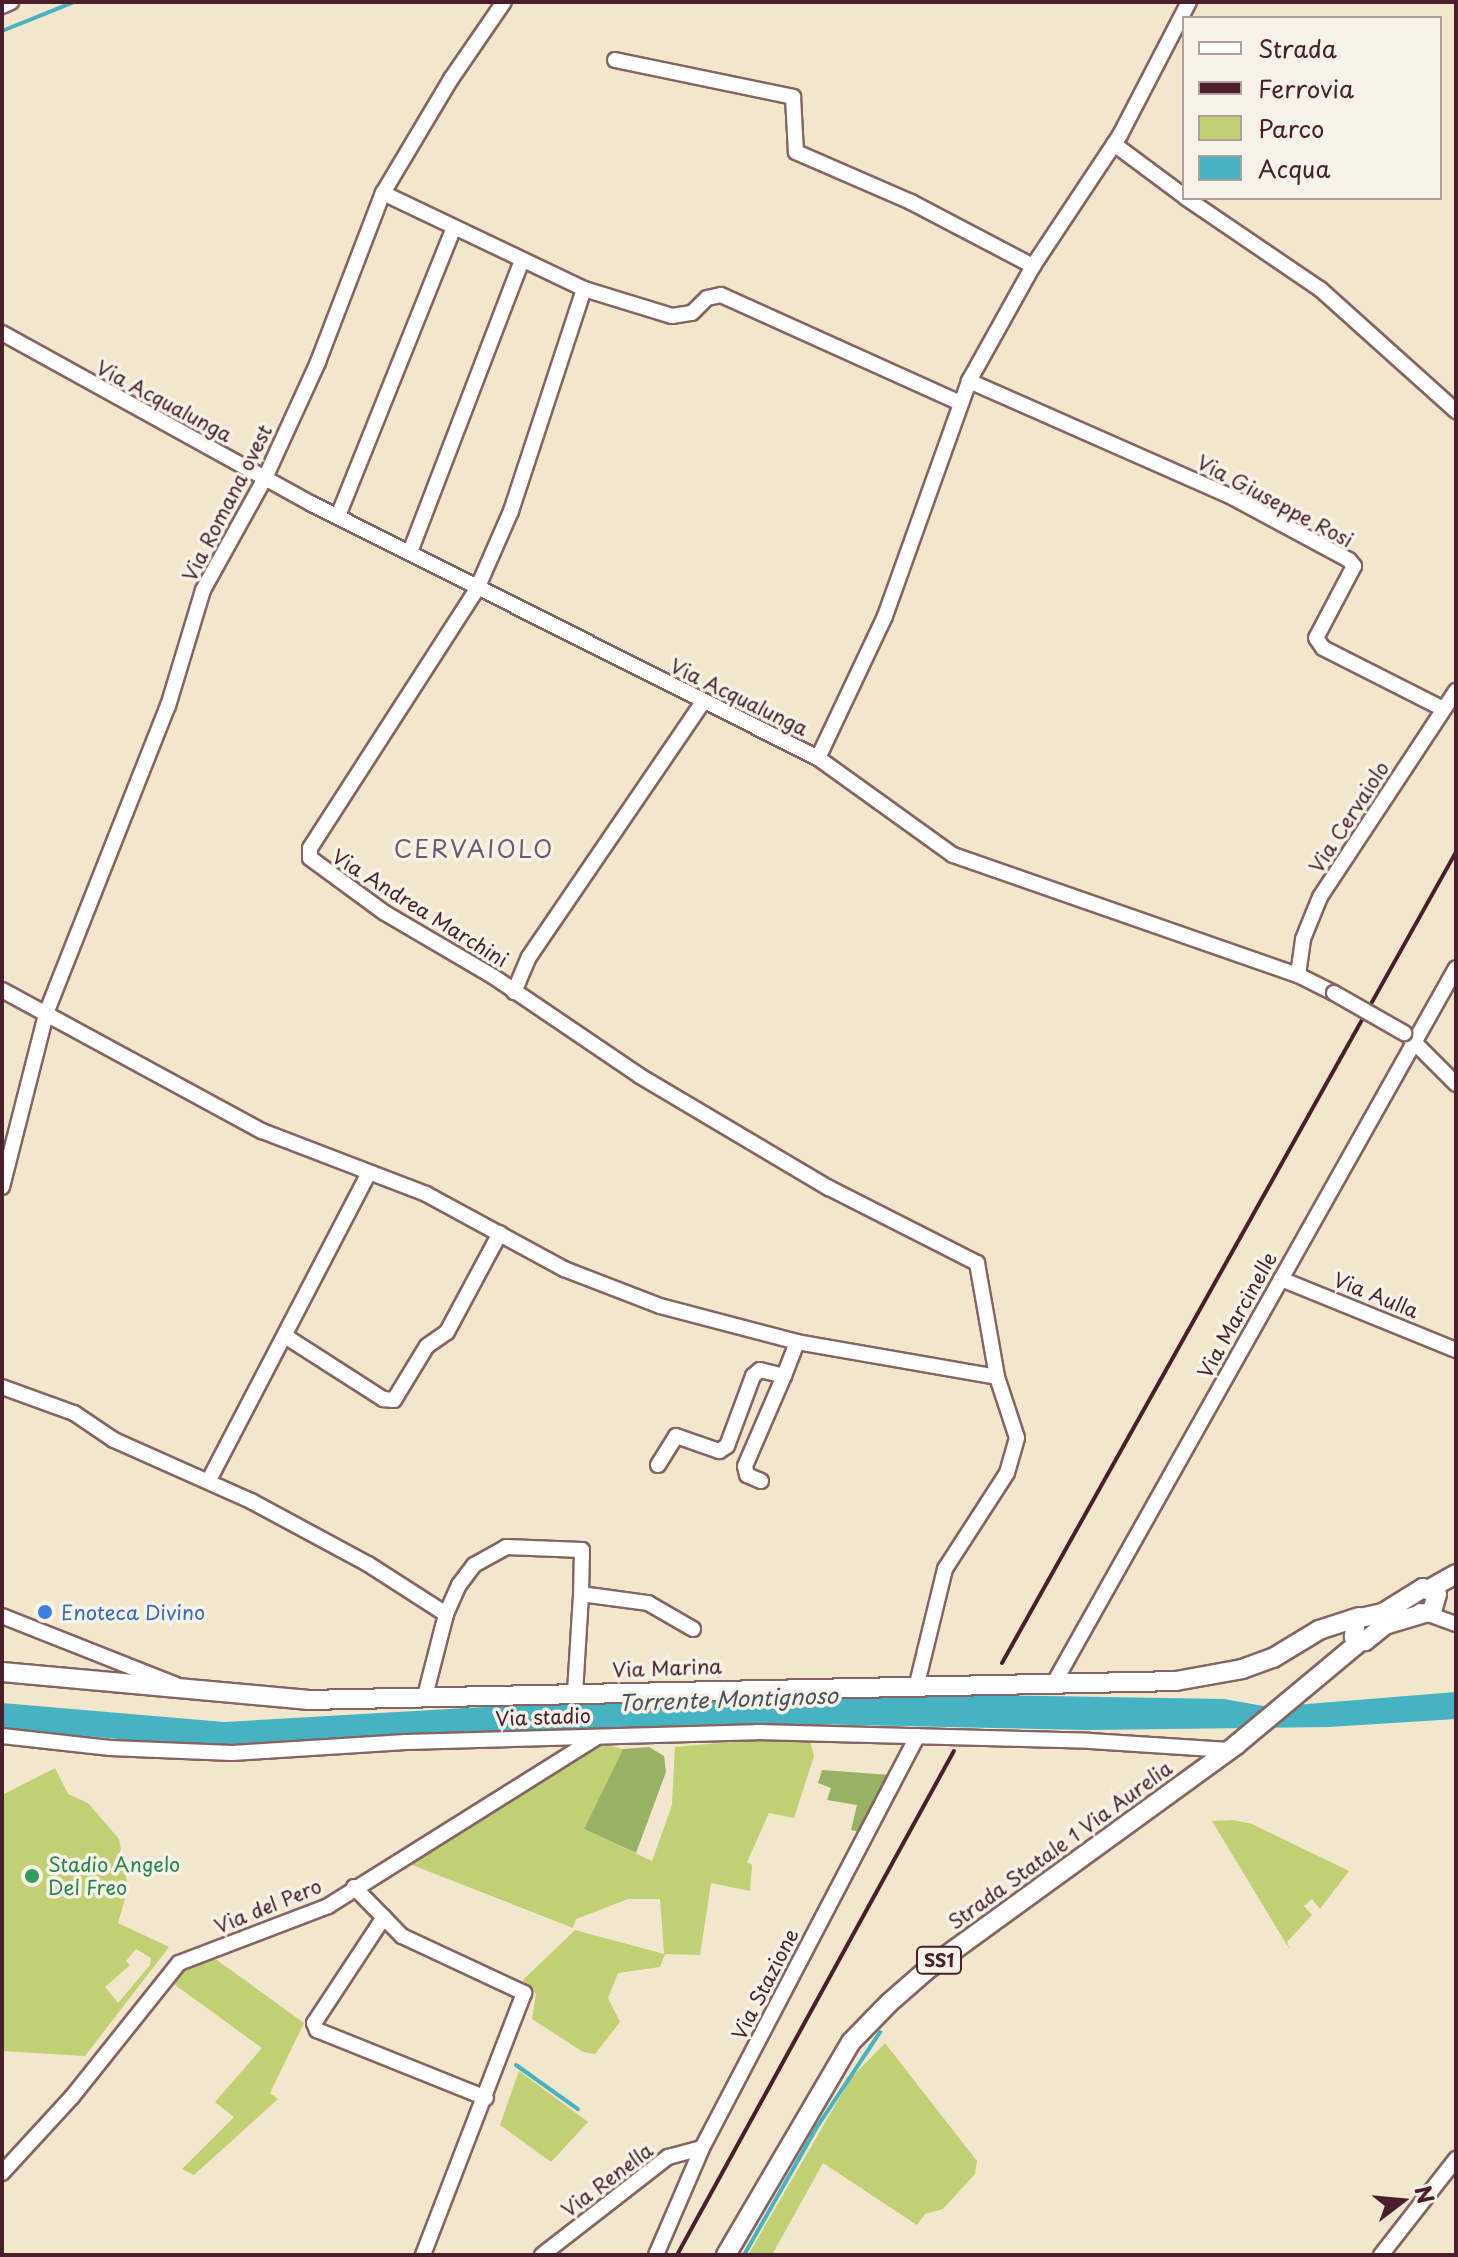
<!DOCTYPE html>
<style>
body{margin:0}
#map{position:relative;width:1458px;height:2257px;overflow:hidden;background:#f2e6cc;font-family:"Playpen Sans",sans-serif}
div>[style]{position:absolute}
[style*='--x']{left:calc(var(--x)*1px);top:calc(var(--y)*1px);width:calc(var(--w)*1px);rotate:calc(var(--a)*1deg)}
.green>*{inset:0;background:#c1d072}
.forest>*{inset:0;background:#98b264}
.water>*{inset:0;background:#46b3c3}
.stream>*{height:4px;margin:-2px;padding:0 2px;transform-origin:2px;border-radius:2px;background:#46b3c3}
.roads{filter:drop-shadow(2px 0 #856563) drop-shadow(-2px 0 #856563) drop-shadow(0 2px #856563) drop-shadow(0 -2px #856563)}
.minor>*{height:14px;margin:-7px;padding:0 7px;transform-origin:7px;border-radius:7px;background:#fff}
.major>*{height:18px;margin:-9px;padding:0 9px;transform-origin:9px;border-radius:9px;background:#fff}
.rail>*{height:4px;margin:-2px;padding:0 2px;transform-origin:2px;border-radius:2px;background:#4a1f2b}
.bridges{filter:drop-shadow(2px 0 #856563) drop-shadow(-2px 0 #856563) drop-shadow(0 2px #856563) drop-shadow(0 -2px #856563)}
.minor-bridge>*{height:14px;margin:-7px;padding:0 7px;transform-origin:7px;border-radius:7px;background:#fff}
.dots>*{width:22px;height:22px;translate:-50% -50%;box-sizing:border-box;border:4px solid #f7f3e8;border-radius:50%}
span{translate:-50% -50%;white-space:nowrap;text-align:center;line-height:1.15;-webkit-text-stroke:7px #f7f3e8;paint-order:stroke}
.shield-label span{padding:2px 6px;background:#f7f3e8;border:2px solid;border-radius:6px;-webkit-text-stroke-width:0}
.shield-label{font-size:18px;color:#4a1f2b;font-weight:700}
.street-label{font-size:20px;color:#4a1f2b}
.shop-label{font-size:20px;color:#366cbe}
.left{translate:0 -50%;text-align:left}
.leisure-label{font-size:20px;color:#27864d}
.water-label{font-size:22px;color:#495360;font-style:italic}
.quarter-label{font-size:24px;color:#74566f;letter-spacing:2px}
.frame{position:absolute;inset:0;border:4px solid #4a1f2b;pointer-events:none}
.legend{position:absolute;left:1182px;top:16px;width:260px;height:184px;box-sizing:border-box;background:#f7f3e8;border:2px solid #b29e9c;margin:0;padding:10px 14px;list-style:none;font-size:24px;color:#4a1f2b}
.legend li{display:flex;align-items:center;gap:16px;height:40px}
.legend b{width:40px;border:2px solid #b29e9c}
.north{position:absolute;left:1362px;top:2161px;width:80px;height:80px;-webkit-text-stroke:6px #f7f3e8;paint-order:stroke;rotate:74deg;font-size:22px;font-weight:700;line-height:32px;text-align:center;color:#4a1f2b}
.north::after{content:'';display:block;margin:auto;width:28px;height:36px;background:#4a1f2b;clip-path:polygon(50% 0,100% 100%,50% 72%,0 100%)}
</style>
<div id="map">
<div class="green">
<i style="clip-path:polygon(787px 1737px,810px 1741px,814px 1756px,794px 1818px,769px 1813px,747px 1862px,752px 1865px,750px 1891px,711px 1883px,700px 1955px,665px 1954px,660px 1967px,618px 1973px,608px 1998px,620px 2022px,595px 2054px,583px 2052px,532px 2019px,536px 1994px,523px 1980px,575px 1930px,664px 1954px,660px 1899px,628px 1899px,576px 1919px,573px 1928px,407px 1863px,603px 1744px,623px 1749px,584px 1829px,652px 1861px,672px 1805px,675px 1747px)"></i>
<i style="clip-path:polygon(evenodd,55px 1768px,68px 1794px,88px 1803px,119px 1839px,128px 1888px,118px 1923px,169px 1947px,85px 2056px,2px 2051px,2px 1795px,55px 1768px,136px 1949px,151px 1958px,150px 1965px,118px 2003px,105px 1987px,130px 1965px,126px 1961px,136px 1949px)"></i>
<i style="clip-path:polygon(1233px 1820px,1252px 1824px,1349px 1871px,1320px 1909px,1312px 1899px,1304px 1906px,1312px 1915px,1287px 1942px,1290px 1950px,1212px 1821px)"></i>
<i style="clip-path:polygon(214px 1958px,304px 2023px,270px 2093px,278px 2099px,194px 2175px,182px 2169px,234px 2117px,215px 2102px,262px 2048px,171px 1982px,182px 1969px)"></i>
<i style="clip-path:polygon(885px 2043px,977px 2161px,975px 2174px,943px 2209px,925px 2214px,917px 2225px,823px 2163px,772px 2255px,748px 2255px,851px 2078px)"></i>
<i style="clip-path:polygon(519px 2071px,588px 2122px,551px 2162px,500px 2125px)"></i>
</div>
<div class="forest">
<i style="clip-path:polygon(649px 1747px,664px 1756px,666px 1772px,636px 1853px,584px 1829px,623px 1749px)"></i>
<i style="clip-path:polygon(822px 1770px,890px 1775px,860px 1832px,851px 1830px,857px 1805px,827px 1800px,831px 1788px,818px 1783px)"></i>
</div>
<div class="water">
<i style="clip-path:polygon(1456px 1692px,1456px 1719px,1329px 1727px,1085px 1730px,805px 1724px,492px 1732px,213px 1748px,2px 1728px,2px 1703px,224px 1722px,555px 1703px,920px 1694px,1224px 1699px,1269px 1707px)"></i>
</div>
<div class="stream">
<i style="--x:2;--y:31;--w:78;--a:-21.9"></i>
<i style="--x:516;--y:2065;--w:76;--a:35.4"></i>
<i style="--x:744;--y:2255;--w:147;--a:-60.3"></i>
<i style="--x:817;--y:2127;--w:114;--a:-56.4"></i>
</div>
<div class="roads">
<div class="minor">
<i style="--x:2;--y:6;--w:10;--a:-24"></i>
<i style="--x:615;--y:60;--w:182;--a:11.7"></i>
<i style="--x:793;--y:97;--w:55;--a:86.9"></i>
<i style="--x:796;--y:152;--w:125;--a:23.5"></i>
<i style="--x:911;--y:202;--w:138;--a:27.7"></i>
<i style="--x:1114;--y:144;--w:87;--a:36.6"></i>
<i style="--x:383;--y:193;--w:223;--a:25.5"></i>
<i style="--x:584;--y:289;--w:92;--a:17.1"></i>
<i style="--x:672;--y:316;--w:20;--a:-9"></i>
<i style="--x:692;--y:313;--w:21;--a:-45"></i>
<i style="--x:707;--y:298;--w:14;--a:-12"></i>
<i style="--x:721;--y:295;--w:262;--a:24.3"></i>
<i style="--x:1186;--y:198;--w:162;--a:34.2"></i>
<i style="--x:1320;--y:289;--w:183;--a:41.9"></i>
<i style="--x:584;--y:289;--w:234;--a:108.2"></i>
<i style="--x:511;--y:511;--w:85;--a:113.6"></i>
<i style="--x:477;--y:589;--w:308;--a:122.8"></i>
<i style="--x:310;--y:848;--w:10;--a:90"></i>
<i style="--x:310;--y:858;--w:93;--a:36.3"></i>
<i style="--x:385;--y:913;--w:126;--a:30.4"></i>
<i style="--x:494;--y:977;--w:176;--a:34.1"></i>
<i style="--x:640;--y:1076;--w:220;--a:30.7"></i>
<i style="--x:829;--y:1188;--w:166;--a:26.9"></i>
<i style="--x:977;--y:1263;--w:116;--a:80"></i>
<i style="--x:997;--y:1377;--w:64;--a:71.8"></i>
<i style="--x:1017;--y:1438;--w:36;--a:106"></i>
<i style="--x:1007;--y:1473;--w:114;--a:122.9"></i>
<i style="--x:945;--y:1569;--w:118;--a:103.7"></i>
<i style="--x:2;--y:333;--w:354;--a:28.9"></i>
<i style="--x:312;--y:504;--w:566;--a:26.66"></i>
<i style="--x:818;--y:758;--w:166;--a:35.7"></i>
<i style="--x:953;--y:855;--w:365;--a:19.2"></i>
<i style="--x:1298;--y:975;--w:40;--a:26.6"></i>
<i style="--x:969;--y:381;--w:287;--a:23.8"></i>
<i style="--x:1232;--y:497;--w:133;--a:28.3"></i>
<i style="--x:1349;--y:560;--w:8;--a:50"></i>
<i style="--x:1354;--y:566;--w:81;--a:117.8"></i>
<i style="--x:1316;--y:638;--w:12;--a:55"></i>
<i style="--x:1323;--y:648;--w:135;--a:26.9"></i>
<i style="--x:338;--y:516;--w:311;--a:-68.1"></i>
<i style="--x:410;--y:552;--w:313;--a:-69"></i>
<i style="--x:818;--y:758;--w:157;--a:-64.7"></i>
<i style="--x:885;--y:616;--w:250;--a:-70.3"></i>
<i style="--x:969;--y:381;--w:132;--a:-60.9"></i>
<i style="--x:1033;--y:266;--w:157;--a:-56.4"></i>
<i style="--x:1120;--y:135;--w:150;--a:-62.6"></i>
<i style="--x:1298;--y:975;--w:36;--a:-82"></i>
<i style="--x:1303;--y:939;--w:45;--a:-68"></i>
<i style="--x:1320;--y:897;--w:247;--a:-56.6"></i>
<i style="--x:2;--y:990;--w:296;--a:28.5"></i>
<i style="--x:262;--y:1131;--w:176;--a:21"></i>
<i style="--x:426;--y:1194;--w:157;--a:28.5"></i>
<i style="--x:564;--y:1269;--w:103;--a:21.1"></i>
<i style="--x:660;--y:1306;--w:142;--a:14.7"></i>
<i style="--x:797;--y:1342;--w:203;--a:9.9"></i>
<i style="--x:514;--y:992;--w:38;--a:-67"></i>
<i style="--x:529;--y:957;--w:309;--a:-55.7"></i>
<i style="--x:1410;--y:1038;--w:65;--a:45"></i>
<i style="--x:2;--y:1187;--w:182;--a:-75.7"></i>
<i style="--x:47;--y:1011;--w:328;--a:-68.4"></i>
<i style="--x:168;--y:706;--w:121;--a:-73.2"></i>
<i style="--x:203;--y:590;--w:128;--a:-61"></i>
<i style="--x:265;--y:478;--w:128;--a:-65.4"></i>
<i style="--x:318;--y:362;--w:181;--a:-69"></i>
<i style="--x:383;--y:193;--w:133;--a:-59.2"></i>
<i style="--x:451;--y:79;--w:93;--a:-55.5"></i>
<i style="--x:1281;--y:1279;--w:189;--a:22.1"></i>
<i style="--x:285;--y:1336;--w:117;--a:32.7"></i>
<i style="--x:383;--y:1399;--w:11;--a:5"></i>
<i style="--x:394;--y:1400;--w:63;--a:-58.6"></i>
<i style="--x:427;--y:1346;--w:24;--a:-35"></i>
<i style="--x:447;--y:1332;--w:112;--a:-61.8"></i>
<i style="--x:2;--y:1387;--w:77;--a:19.9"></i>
<i style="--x:74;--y:1413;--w:48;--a:34"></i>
<i style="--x:114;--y:1440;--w:150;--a:24"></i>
<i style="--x:251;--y:1501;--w:133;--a:28.3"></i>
<i style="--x:368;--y:1564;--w:93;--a:32.7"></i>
<i style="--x:658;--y:1465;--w:34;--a:-58"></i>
<i style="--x:676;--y:1436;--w:46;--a:19.2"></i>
<i style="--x:719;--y:1451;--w:9;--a:-32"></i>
<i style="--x:727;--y:1446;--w:75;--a:-69.6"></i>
<i style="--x:753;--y:1376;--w:9;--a:-41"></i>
<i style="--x:760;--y:1370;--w:25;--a:14"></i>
<i style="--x:784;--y:1376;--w:36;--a:-69"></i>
<i style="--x:209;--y:1480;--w:344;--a:-62.5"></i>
<i style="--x:761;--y:1481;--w:15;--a:-157"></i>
<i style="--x:747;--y:1475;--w:9;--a:-103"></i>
<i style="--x:745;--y:1466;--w:98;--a:-66.6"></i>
<i style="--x:1420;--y:1611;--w:38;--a:20"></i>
<i style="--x:2;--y:1616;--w:187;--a:21.6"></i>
<i style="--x:1054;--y:1683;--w:820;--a:-60.65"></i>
<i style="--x:575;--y:1693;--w:99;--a:-86.5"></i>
<i style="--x:425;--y:1696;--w:85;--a:-75.6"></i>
<i style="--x:446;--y:1614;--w:32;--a:-66"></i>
<i style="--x:459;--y:1585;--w:25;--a:-53"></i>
<i style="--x:474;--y:1565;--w:37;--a:-29"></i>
<i style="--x:506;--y:1547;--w:76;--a:2.3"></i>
<i style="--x:582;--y:1550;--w:44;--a:91.3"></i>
<i style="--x:581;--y:1594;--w:68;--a:7.7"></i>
<i style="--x:648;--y:1603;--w:52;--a:30"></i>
<i style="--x:2;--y:1736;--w:109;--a:6.3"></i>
<i style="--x:110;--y:1748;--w:122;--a:2.3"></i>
<i style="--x:232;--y:1753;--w:174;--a:-3.6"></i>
<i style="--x:406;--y:1742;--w:351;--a:-1.6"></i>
<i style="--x:757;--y:1732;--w:333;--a:1.5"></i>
<i style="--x:1090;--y:1741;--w:139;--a:3.7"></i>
<i style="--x:354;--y:1887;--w:69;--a:45.6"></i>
<i style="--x:402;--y:1936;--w:135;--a:25"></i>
<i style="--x:524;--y:1993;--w:281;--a:111.1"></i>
<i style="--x:384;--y:1917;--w:127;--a:123.4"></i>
<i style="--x:314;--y:2023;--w:8;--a:67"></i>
<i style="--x:317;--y:2030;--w:182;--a:21.9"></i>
<i style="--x:2;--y:2173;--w:103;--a:-47.4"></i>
<i style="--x:72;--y:2097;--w:171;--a:-51.4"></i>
<i style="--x:179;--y:1963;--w:160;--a:-20.9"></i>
<i style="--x:328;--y:1906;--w:316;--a:-32.1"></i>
<i style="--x:542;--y:2255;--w:160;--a:-37.9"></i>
<i style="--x:668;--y:2157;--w:35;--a:-15"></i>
<i style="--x:656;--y:2255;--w:116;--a:-66.7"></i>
<i style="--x:702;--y:2148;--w:465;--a:-62.4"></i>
<i style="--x:1381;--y:2255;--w:122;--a:-52"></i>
</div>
<div class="major">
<i style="--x:1423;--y:1588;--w:15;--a:23"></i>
<i style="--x:1437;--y:1594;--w:18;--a:106"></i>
<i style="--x:1432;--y:1611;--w:49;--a:163.4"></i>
<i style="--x:1385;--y:1625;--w:26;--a:141"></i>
<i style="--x:1365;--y:1641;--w:12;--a:-160"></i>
<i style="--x:1354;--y:1637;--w:18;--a:-84"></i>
<i style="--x:1356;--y:1619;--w:28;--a:-13"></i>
<i style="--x:1383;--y:1613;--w:47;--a:-32"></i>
<i style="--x:1431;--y:1588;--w:29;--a:-29"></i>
<i style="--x:2;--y:1672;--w:306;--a:5.2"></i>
<i style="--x:307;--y:1700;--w:869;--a:-1.25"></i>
<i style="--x:1176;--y:1681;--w:67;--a:-10.3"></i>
<i style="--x:1242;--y:1669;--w:33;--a:-20"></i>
<i style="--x:1273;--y:1658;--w:54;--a:-31.3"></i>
<i style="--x:1319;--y:1630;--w:42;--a:-18"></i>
<i style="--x:726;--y:2255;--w:247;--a:-59.6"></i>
<i style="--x:851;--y:2042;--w:54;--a:-45.7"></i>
<i style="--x:889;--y:2003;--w:52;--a:-41.1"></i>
<i style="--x:928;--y:1969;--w:381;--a:-36"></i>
<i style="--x:1236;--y:1745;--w:163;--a:-39.8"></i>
</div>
</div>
<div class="rail">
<i style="--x:1002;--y:1663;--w:929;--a:-60.76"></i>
<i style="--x:677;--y:2255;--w:575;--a:-61.21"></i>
</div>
<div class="bridges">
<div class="minor-bridge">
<i style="--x:1334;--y:993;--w:81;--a:29.7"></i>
</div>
</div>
<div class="dots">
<i style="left:45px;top:1612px;background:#3f7fe0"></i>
<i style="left:32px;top:1876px;background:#2e9e5b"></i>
</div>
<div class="shield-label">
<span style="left:939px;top:1960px">SS1</span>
</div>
<div class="street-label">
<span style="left:164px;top:401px;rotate:28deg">Via Acqualunga</span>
<span style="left:1275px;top:501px;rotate:28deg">Via Giuseppe Rosi</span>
<span style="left:227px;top:503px;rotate:-63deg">Via Romana ovest</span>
<span style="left:739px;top:697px;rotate:26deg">Via Acqualunga</span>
<span style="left:1349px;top:817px;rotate:-57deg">Via Cervaiolo</span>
<span style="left:420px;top:908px;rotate:32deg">Via Andrea Marchini</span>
<span style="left:1376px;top:1295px;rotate:22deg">Via Aulla</span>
<span style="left:1237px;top:1315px;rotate:-61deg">Via Marcinelle</span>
<span style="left:667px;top:1668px;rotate:-2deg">Via Marina</span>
<span style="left:543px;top:1717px;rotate:-2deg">Via stadio</span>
<span style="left:1060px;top:1845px;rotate:-36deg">Strada Statale 1 Via Aurelia</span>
<span style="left:268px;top:1906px;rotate:-22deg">Via del Pero</span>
<span style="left:765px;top:1984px;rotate:-63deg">Via Stazione</span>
<span style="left:607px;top:2180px;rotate:-37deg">Via Renella</span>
</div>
<div class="shop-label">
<span class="left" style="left:61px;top:1612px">Enoteca Divino</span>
</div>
<div class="leisure-label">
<span class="left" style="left:48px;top:1876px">Stadio Angelo<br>Del Freo</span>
</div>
<div class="water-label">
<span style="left:728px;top:1698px;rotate:-2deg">Torrente Montignoso</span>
</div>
<div class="quarter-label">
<span style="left:474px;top:849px">CERVAIOLO</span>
</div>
<div class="frame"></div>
<ul class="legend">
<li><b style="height:10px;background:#fff"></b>Strada</li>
<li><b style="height:10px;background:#4a1f2b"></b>Ferrovia</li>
<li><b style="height:22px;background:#c1d072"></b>Parco</li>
<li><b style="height:22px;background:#46b3c3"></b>Acqua</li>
</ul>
<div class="north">N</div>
</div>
